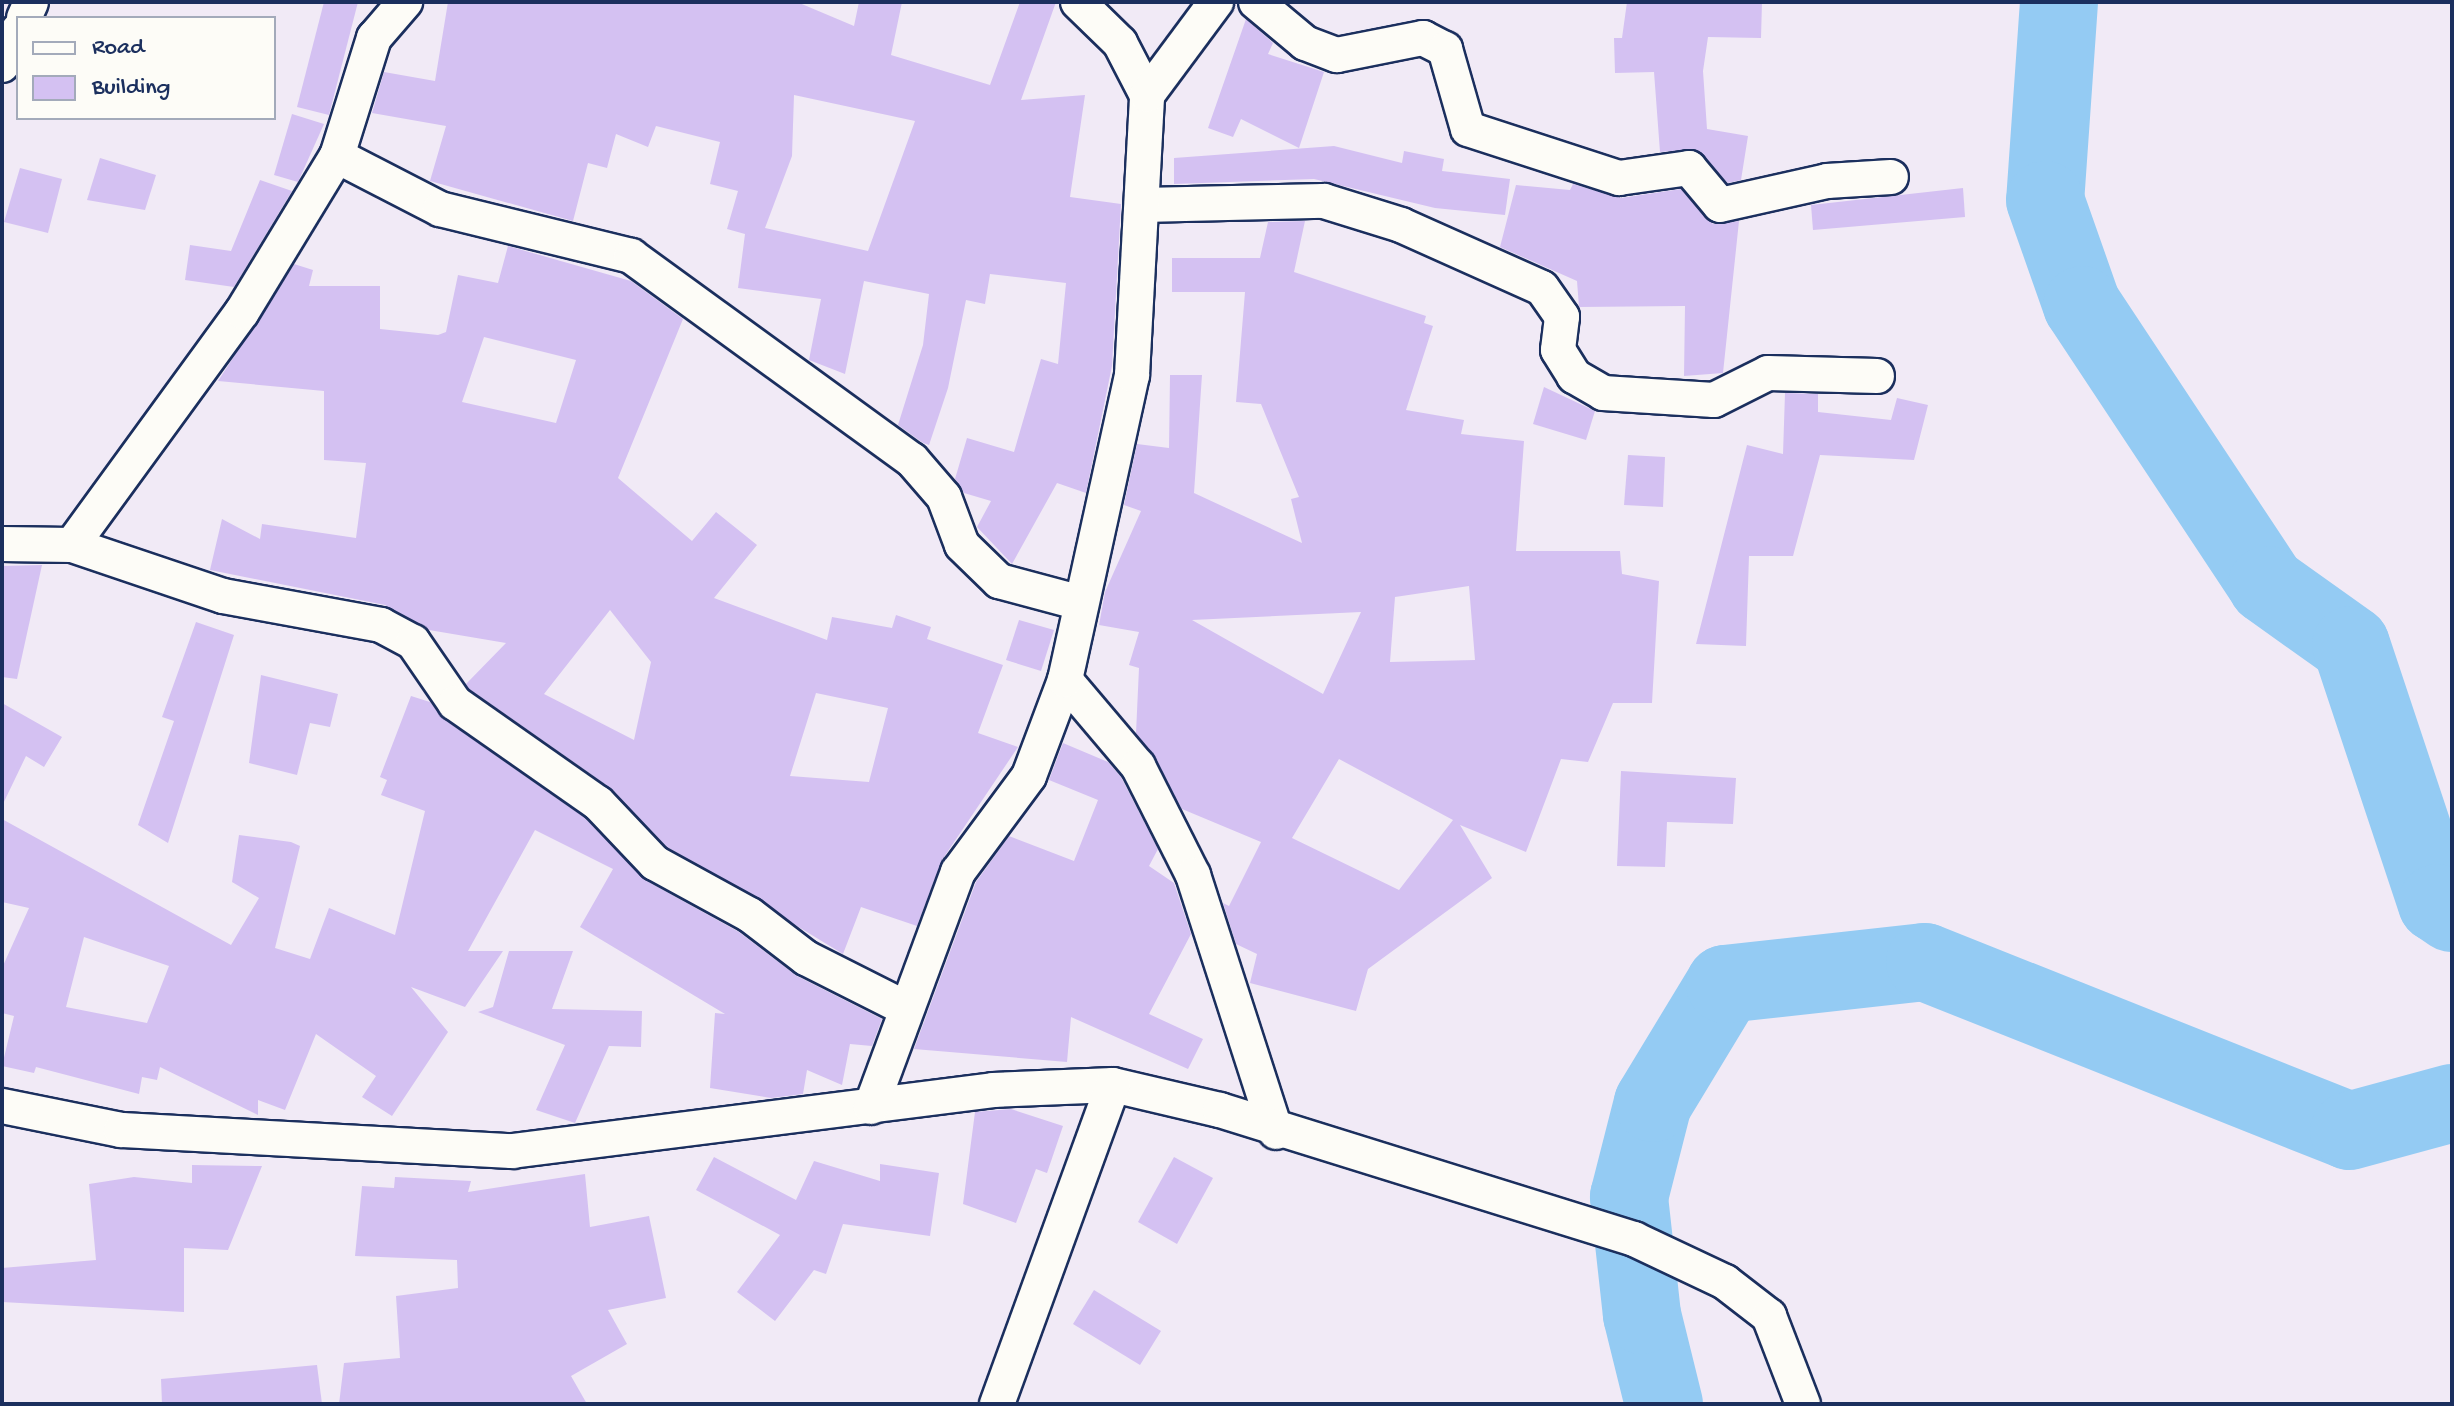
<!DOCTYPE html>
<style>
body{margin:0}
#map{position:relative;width:2454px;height:1406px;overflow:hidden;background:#f1eaf6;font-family:"Gochi Hand",sans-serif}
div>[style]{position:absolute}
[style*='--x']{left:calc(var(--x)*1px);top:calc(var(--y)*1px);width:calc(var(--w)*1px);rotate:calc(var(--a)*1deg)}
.river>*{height:78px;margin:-39px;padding:0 39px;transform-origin:39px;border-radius:39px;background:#94cbf3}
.building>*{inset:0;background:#d4c1f2}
.roads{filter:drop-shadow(2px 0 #1b2f5e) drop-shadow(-2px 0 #1b2f5e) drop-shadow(0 2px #1b2f5e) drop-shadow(0 -2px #1b2f5e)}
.minor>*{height:34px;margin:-17px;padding:0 17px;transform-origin:17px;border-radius:17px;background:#fdfcf7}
span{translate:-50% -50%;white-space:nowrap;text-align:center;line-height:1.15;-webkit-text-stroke:7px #fdfcf7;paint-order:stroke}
.frame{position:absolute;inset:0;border:4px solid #1b2f5e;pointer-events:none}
.legend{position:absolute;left:16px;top:16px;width:260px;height:104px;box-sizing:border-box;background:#fdfcf7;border:2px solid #a3aaba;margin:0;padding:10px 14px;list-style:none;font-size:24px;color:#1b2f5e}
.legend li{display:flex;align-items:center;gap:16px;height:40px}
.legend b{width:40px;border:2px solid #a3aaba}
</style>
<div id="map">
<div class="river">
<i style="--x:2059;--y:2;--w:198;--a:94"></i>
<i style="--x:2045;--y:200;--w:111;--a:70.6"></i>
<i style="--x:2082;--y:305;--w:336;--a:56.5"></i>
<i style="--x:2267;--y:585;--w:103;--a:35.5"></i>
<i style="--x:2351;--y:645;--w:272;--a:71.6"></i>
<i style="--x:2437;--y:903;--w:18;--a:34"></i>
<i style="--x:1664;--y:1404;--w:92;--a:-103.9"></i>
<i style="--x:1642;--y:1315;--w:119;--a:-96.3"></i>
<i style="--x:1629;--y:1197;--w:97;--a:-75.7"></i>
<i style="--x:1653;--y:1103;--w:139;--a:-58.8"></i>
<i style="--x:1725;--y:984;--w:201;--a:-6.3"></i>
<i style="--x:1925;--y:962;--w:456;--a:21.7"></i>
<i style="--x:2349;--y:1131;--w:107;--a:-15.2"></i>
</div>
<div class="building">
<i style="clip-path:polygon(324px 2px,358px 2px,329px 115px,297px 107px)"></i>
<i style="clip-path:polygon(evenodd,448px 2px,797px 2px,854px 26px,859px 2px,902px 2px,891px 55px,990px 85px,1020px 2px,1056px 2px,1021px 100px,1085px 95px,1070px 197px,1121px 204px,1112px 366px,1086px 493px,1057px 483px,1012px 564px,977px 527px,991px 501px,964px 493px,955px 479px,967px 438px,1014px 452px,1041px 359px,1058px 364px,1066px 283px,990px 274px,985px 304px,966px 300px,948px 388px,929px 445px,923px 443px,898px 425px,923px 345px,929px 294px,864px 281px,845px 374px,809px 360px,821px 299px,738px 288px,745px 234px,727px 229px,738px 191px,710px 184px,720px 142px,656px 126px,648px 147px,616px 134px,607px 168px,588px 163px,573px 221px,430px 181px,446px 126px,372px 113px,384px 72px,435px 81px,448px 2px,794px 95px,915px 121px,868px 251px,765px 228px,792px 156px,794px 95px)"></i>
<i style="clip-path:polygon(1627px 2px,1762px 2px,1761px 38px,1708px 37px,1703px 71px,1707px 129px,1748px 136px,1741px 180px,1728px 183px,1695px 149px,1660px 152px,1654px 72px,1615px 73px,1614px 38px,1622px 38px)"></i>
<i style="clip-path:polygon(1246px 19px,1273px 43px,1268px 54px,1324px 72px,1299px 148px,1241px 119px,1233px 137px,1208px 128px)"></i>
<i style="clip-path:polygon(292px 114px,324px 124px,298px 182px,274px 175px)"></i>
<i style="clip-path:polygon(1334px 146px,1402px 163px,1404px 151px,1444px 159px,1442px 171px,1510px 179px,1505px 215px,1435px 208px,1314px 179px,1174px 184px,1174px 158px)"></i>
<i style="clip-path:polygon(100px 158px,156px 175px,145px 210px,87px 200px)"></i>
<i style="clip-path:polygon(20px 168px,62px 179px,48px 233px,4px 222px)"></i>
<i style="clip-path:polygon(260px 180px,292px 191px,234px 287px,185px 280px,190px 245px,231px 251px)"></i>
<i style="clip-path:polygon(1573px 184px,1621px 198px,1681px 189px,1713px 224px,1739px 221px,1723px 373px,1684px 376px,1685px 306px,1579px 307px,1577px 281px,1500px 247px,1516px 185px,1570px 190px)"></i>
<i style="clip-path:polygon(1963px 188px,1965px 217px,1813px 230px,1811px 205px)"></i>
<i style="clip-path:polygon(evenodd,1305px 221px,1294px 272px,1426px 316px,1424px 323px,1433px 326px,1406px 410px,1464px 420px,1461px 434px,1524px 441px,1516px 551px,1620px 551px,1622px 574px,1659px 581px,1652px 703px,1613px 703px,1588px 762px,1561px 759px,1526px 852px,1460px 825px,1492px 878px,1368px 969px,1356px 1011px,1250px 983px,1257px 954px,1236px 944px,1223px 903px,1229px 906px,1261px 842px,1182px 809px,1136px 733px,1139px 668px,1129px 665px,1139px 632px,1099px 625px,1105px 592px,1141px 511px,1124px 505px,1137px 444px,1169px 448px,1170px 375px,1202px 375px,1194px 493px,1302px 543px,1291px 499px,1299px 497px,1261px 404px,1236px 402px,1245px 292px,1172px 292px,1172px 258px,1260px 258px,1268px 222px,1305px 221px,1469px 586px,1475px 660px,1390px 662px,1395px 597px,1469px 586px,1305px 221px,1361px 612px,1323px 694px,1192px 620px,1361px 612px,1305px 221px,1339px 759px,1453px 820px,1399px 890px,1292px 838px,1339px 759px)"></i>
<i style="clip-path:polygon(evenodd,508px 246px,631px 281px,683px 319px,618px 478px,692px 541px,716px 512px,757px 545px,714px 598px,827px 640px,832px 617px,892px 628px,896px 615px,931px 627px,927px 639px,1003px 665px,978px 733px,1018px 747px,942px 860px,917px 926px,861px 907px,843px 954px,667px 847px,609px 787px,469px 689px,466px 684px,506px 643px,429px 630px,385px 605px,210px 570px,222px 519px,260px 539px,262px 524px,356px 538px,366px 463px,324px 460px,324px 391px,218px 381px,294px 264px,313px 270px,309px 286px,380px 286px,380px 329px,438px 335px,446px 332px,458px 275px,498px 283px,508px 246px,484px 337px,576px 360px,556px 423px,462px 402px,484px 337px,508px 246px,610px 610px,651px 662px,634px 740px,544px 694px,610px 610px,508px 246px,816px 693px,888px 708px,869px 782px,790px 776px,816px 693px)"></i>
<i style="clip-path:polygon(1544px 387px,1595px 411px,1586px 440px,1533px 424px)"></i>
<i style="clip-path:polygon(1785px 393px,1818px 394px,1818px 412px,1891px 420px,1897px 398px,1928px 405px,1914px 460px,1820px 455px,1793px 556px,1749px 556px,1746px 646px,1696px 644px,1747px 445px,1783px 454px)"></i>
<i style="clip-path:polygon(1628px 455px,1665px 457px,1663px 507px,1624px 505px)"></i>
<i style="clip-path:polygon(42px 565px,17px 679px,2px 677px,2px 566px)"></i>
<i style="clip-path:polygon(1019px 620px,1054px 630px,1041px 671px,1006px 660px)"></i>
<i style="clip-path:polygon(196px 622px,234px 635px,168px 843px,138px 825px,174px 721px,162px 717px)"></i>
<i style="clip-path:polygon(261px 675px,338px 694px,330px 727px,310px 723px,297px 775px,249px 763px)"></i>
<i style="clip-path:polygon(evenodd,411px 696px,430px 702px,444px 719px,585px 818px,645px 880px,739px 932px,797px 976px,882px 1019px,872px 1046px,850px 1044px,842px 1085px,807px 1070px,803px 1094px,771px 1098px,710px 1088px,715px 1013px,725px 1014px,580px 927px,613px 869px,535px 830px,468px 951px,503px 951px,465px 1007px,411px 987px,448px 1032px,392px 1116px,362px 1097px,376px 1076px,316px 1034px,285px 1110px,258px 1100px,258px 1115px,160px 1067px,157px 1080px,142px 1077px,139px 1094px,36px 1067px,34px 1073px,2px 1066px,14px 1016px,2px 1013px,2px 968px,29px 908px,2px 902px,2px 819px,231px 945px,259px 898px,232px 882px,239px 835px,291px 842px,300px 846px,275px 948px,310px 959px,329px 908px,395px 935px,425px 811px,381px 795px,387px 780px,380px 777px,411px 696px,84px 937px,169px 966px,147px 1023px,66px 1007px,84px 937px)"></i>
<i style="clip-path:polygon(2px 703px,62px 737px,44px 767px,26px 756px,2px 806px)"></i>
<i style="clip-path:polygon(1063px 743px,1108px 762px,1121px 777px,1158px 849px,1149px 866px,1174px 883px,1191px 934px,1149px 1014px,1203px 1039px,1188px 1069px,1071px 1017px,1067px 1062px,914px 1049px,976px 882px,1009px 836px,1074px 861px,1098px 800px,1049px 780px)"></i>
<i style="clip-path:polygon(1621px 771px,1736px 778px,1733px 824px,1667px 822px,1665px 867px,1617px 866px)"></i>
<i style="clip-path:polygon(509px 951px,573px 951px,552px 1009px,642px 1011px,641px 1047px,609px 1046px,575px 1123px,536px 1110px,565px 1045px,478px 1012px,493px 1007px)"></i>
<i style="clip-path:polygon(1011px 1109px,1063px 1126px,1047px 1173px,1036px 1169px,1016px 1223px,963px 1204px,975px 1112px)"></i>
<i style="clip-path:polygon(714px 1157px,796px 1200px,814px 1161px,880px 1181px,880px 1164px,939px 1173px,930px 1236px,843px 1224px,826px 1274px,814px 1270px,775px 1321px,737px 1292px,780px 1235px,696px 1190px)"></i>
<i style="clip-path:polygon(1174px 1157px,1213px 1178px,1177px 1244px,1138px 1222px)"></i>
<i style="clip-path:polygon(192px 1165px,262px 1166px,228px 1250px,184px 1248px,184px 1312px,2px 1302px,2px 1268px,96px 1260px,89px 1184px,134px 1177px,192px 1183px)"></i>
<i style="clip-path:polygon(585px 1174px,590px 1227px,649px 1216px,666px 1298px,608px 1310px,627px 1344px,571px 1376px,587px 1404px,339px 1404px,344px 1363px,400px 1358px,396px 1296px,458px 1288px,457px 1260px,355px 1256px,362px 1186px,394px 1188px,395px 1177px,471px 1181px,468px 1192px)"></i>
<i style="clip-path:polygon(1094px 1290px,1161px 1331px,1140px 1365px,1073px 1324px)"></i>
<i style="clip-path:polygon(317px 1365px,322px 1404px,162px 1404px,161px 1379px)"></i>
</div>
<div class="roads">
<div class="minor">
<i style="--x:1078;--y:2;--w:59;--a:44.3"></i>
<i style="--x:1120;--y:43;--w:59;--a:62.6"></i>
<i style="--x:1256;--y:2;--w:64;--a:39.9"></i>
<i style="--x:1305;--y:43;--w:34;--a:21"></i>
<i style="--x:1337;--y:55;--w:88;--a:-11.2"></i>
<i style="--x:1423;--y:38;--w:25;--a:27"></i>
<i style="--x:1445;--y:49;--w:83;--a:74"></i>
<i style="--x:1468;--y:129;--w:159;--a:18"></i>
<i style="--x:1619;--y:178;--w:71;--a:-8.1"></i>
<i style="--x:1689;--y:168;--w:48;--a:50"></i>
<i style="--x:1720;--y:205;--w:110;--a:-12.6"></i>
<i style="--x:1827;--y:181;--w:64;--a:-3.6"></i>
<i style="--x:24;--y:18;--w:17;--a:-66"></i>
<i style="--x:2;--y:65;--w:38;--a:-65"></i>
<i style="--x:337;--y:156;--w:116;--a:27.2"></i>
<i style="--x:440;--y:209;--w:197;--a:13.8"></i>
<i style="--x:631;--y:256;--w:347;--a:36"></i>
<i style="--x:912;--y:460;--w:49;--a:49.1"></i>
<i style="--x:944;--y:497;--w:51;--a:69.4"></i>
<i style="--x:962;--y:545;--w:52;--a:44.2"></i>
<i style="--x:999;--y:581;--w:85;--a:15"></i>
<i style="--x:1142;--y:205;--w:182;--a:-1.3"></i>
<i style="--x:1324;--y:201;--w:81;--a:17.3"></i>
<i style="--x:1401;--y:225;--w:154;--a:24.1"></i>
<i style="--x:1542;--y:288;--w:35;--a:55"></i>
<i style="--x:1562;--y:317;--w:33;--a:97"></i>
<i style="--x:1558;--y:350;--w:31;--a:58"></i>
<i style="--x:1574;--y:376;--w:34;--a:30"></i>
<i style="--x:1603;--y:393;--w:111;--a:3.6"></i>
<i style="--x:1714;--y:400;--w:60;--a:-26.6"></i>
<i style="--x:1768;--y:373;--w:109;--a:1.6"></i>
<i style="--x:2;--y:544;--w:70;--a:0.8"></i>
<i style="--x:72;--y:545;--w:159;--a:18.7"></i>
<i style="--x:223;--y:596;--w:161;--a:10.4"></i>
<i style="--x:381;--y:625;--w:36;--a:28"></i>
<i style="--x:413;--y:642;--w:74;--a:55.5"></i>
<i style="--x:455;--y:703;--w:174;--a:35"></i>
<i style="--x:598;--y:803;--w:83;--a:46.5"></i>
<i style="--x:655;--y:863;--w:108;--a:28.7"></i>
<i style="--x:750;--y:915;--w:71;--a:37.5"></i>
<i style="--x:806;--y:958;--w:111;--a:26.8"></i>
<i style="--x:72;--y:545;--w:288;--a:-53.9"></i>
<i style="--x:242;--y:312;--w:183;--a:-58.7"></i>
<i style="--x:337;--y:156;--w:124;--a:-72.6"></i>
<i style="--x:374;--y:38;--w:48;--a:-49.3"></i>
<i style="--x:1065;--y:680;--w:113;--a:49.7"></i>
<i style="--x:1138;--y:766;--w:122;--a:63.2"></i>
<i style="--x:1193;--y:875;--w:270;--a:72.1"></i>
<i style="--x:2;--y:1106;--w:121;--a:11.4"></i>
<i style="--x:121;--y:1130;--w:392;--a:3.1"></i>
<i style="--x:512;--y:1151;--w:485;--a:-7.2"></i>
<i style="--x:993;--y:1090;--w:120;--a:-2.4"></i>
<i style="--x:1113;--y:1085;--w:110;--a:13.2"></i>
<i style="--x:1220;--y:1110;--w:434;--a:17.3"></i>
<i style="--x:1634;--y:1239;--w:101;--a:25.3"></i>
<i style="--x:1725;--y:1282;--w:56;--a:37.7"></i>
<i style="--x:1769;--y:1316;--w:94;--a:68.9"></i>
<i style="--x:871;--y:1107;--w:251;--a:-69.7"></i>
<i style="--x:958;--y:872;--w:119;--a:-53.5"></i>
<i style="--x:1029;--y:776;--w:103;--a:-69.4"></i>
<i style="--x:1065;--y:680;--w:312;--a:-77.6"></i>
<i style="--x:1132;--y:375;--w:280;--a:-86.9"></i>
<i style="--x:1147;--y:95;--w:116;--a:-53.4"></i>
<i style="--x:997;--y:1404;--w:339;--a:-70"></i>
</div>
</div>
<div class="frame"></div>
<ul class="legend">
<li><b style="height:10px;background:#fdfcf7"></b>Road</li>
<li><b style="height:22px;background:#d4c1f2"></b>Building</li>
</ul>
</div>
